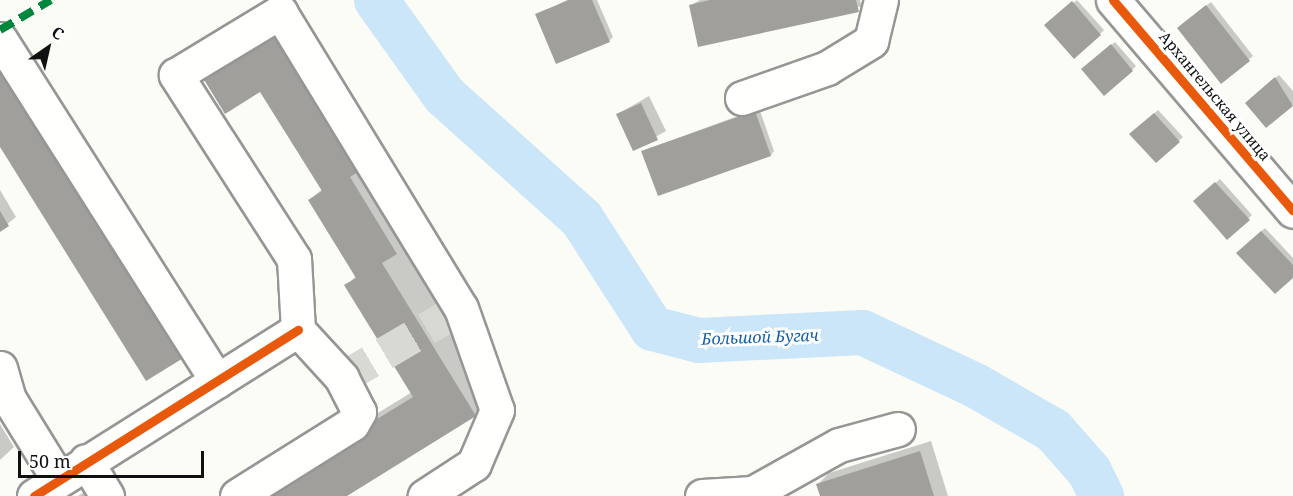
<!DOCTYPE html>
<meta charset="utf-8">
<style>
body{margin:0}
#map{position:relative;width:1293px;height:496px;overflow:hidden;background:#fcfcf7;font-family:"Noto Serif",serif}
div>[style]{position:absolute}
[style*='--x']{left:calc(var(--x)*1px);top:calc(var(--y)*1px);width:calc(var(--w)*1px);rotate:calc(var(--a)*1deg)}
.shadow>*{inset:0;background:#0003}
.river>*{height:45px;margin:-22.5px;padding:0 22.5px;transform-origin:22.5px;border-radius:22.5px;background:#cae6f8}
.building>*{inset:0;background:#a09f9c}
.minor-tunnel>*{height:33px;margin-top:-16.5px;transform-origin:0;background:repeating-linear-gradient(90deg,#d9d9d4 0 33px,transparent 0 49px)}
.roads{filter:drop-shadow(2px 0 #969694) drop-shadow(-2px 0 #969694) drop-shadow(0 2px #969694) drop-shadow(0 -2px #969694)}
.minor>*{height:33px;margin:-16.5px;padding:0 16.5px;transform-origin:16.5px;border-radius:16.5px;background:#fffffe}
.quiet>*{height:8px;margin-top:-4px;transform-origin:0;background:repeating-linear-gradient(90deg,#00873e 0 15px,transparent 0 23px)}
.cycleway>*{height:9px;margin:-4.5px;padding:0 4.5px;transform-origin:4.5px;border-radius:4.5px;background:#e8590c}
span{translate:-50% -50%;white-space:nowrap;text-align:center;line-height:1.15;-webkit-text-stroke:6px #fff;paint-order:stroke}
.street-label{font-size:15px;color:#101010}
.water-label{font-size:16px;color:#1160aa;font-style:italic}
.north{position:absolute;left:18px;top:18px;width:60px;height:60px;-webkit-text-stroke:4px #fff;paint-order:stroke;rotate:34deg;font-size:16px;font-weight:700;line-height:24px;text-align:center;color:#101010}
.north::after{content:'';display:block;margin:auto;width:21px;height:27px;background:#101010;clip-path:polygon(50% 0,100% 100%,50% 72%,0 100%)}
.scale{position:absolute;left:18px;top:451px;width:186px;height:27px;box-sizing:border-box;border:3px solid #101010;border-top:0;padding-left:8px;font-size:18px;line-height:21px;white-space:nowrap;color:#101010;-webkit-text-stroke:4px #fff;paint-order:stroke}
</style>
<div id="map">
<div class="shadow">
<i style="clip-path:polygon(567px 0,597px 0,613px 37px,609px 41px,537px 15px)"></i>
<i style="clip-path:polygon(700px 0,860px 0,862px 7px,691px 5px)"></i>
<i style="clip-path:polygon(1077px 0,1104px 30px,1100px 34px,1050px 22px)"></i>
<i style="clip-path:polygon(1211px 2px,1253px 56px,1221px 82px,1182px 24px)"></i>
<i style="clip-path:polygon(297px 14px,415px 234px,402px 247px,494px 396px,475px 415px,344px 496px,243px 496px,412px 392px,346px 286px,357px 275px,310px 200px,322px 189px,261px 90px)"></i>
<i style="clip-path:polygon(1115px 42px,1136px 66px,1132px 70px,1087px 65px)"></i>
<i style="clip-path:polygon(1279px 75px,1293px 91px,1293px 104px,1267px 126px,1250px 99px)"></i>
<i style="clip-path:polygon(649px 96px,666px 131px,634px 149px,618px 114px)"></i>
<i style="clip-path:polygon(759px 108px,774px 151px,771px 155px,643px 151px)"></i>
<i style="clip-path:polygon(1158px 110px,1183px 137px,1156px 161px,1135px 131px)"></i>
<i style="clip-path:polygon(1220px 179px,1252px 215px,1227px 238px,1195px 201px)"></i>
<i style="clip-path:polygon(0 190px,16px 217px,0 230px)"></i>
<i style="clip-path:polygon(1265px 228px,1293px 258px,1293px 276px,1238px 253px)"></i>
<i style="clip-path:polygon(0 424px,14px 447px,0 460px)"></i>
<i style="clip-path:polygon(931px 441px,948px 496px,822px 496px,818px 484px,829px 473px)"></i>
<i style="clip-path:polygon(86px 491px,89px 496px,78px 496px)"></i>
</div>
<div class="river">
<i style="--x:376;--y:0;--w:117;--a:54.4"></i>
<i style="--x:444;--y:95;--w:184;--a:41.9"></i>
<i style="--x:581;--y:218;--w:131;--a:57.2"></i>
<i style="--x:652;--y:328;--w:48;--a:14.6"></i>
<i style="--x:698;--y:340;--w:164;--a:-2.8"></i>
<i style="--x:862;--y:332;--w:125;--a:25.1"></i>
<i style="--x:975;--y:385;--w:90;--a:30"></i>
<i style="--x:1053;--y:430;--w:55;--a:48.7"></i>
<i style="--x:1089;--y:471;--w:28;--a:64"></i>
</div>
<div class="building">
<i style="clip-path:polygon(569px 0,592px 0,610px 42px,556px 64px,535px 14px)"></i>
<i style="clip-path:polygon(710px 0,856px 0,859px 12px,698px 47px,689px 5px)"></i>
<i style="clip-path:polygon(1072px 1px,1101px 35px,1074px 59px,1044px 25px)"></i>
<i style="clip-path:polygon(1206px 5px,1250px 61px,1221px 84px,1177px 28px)"></i>
<i style="clip-path:polygon(278px 31px,363px 169px,350px 177px,397px 254px,382px 263px,476px 416px,347px 496px,252px 496px,413px 397px,344px 285px,356px 278px,308px 200px,322px 191px,260px 92px,225px 114px,203px 78px)"></i>
<i style="clip-path:polygon(1111px 44px,1133px 71px,1104px 96px,1081px 69px)"></i>
<i style="clip-path:polygon(0 61px,185px 357px,146px 381px,0 147px)"></i>
<i style="clip-path:polygon(1275px 77px,1293px 106px,1266px 128px,1245px 103px)"></i>
<i style="clip-path:polygon(641px 103px,658px 140px,633px 151px,616px 114px)"></i>
<i style="clip-path:polygon(755px 111px,771px 156px,658px 196px,641px 151px)"></i>
<i style="clip-path:polygon(1154px 113px,1180px 142px,1156px 163px,1129px 134px)"></i>
<i style="clip-path:polygon(1215px 182px,1250px 220px,1227px 240px,1193px 201px)"></i>
<i style="clip-path:polygon(0 211px,9px 226px,0 232px)"></i>
<i style="clip-path:polygon(1261px 231px,1293px 265px,1293px 278px,1275px 294px,1236px 253px)"></i>
<i style="clip-path:polygon(920px 451px,934px 496px,820px 496px,816px 484px)"></i>
</div>
<div class="minor-tunnel">
<i style="--x:342;--y:378;--w:138;--a:-30.5"></i>
</div>
<div class="roads">
<div class="minor">
<i style="--x:1113;--y:0;--w:277;--a:49.5"></i>
<i style="--x:0;--y:39;--w:405;--a:57.6"></i>
<i style="--x:742;--y:98;--w:90;--a:-19.4"></i>
<i style="--x:827;--y:68;--w:52;--a:-31.5"></i>
<i style="--x:871;--y:41;--w:42;--a:-76.3"></i>
<i style="--x:0;--y:368;--w:32;--a:74"></i>
<i style="--x:9;--y:399;--w:95;--a:58.3"></i>
<i style="--x:86;--y:461;--w:41;--a:59"></i>
<i style="--x:34;--y:496;--w:312;--a:-32.2"></i>
<i style="--x:237;--y:496;--w:136;--a:-32.1"></i>
<i style="--x:352;--y:424;--w:14;--a:-60"></i>
<i style="--x:359;--y:412;--w:38;--a:-117"></i>
<i style="--x:342;--y:378;--w:65;--a:-132.5"></i>
<i style="--x:298;--y:330;--w:71;--a:-93.2"></i>
<i style="--x:294;--y:259;--w:219;--a:-122.7"></i>
<i style="--x:176;--y:75;--w:122;--a:-31.2"></i>
<i style="--x:280;--y:12;--w:347;--a:58.6"></i>
<i style="--x:461;--y:308;--w:108;--a:70.6"></i>
<i style="--x:497;--y:410;--w:59;--a:113.1"></i>
<i style="--x:474;--y:464;--w:59;--a:146.9"></i>
<i style="--x:702;--y:496;--w:51;--a:-3.4"></i>
<i style="--x:753;--y:493;--w:98;--a:-29.2"></i>
<i style="--x:839;--y:445;--w:61;--a:-15.2"></i>
</div>
</div>
<div class="quiet">
<i style="--x:0;--y:30;--w:59;--a:-30.5"></i>
</div>
<div class="cycleway">
<i style="--x:1113;--y:0;--w:277;--a:49.5"></i>
<i style="--x:34;--y:496;--w:312;--a:-32.2"></i>
</div>
<div class="street-label">
<span style="left:1215px;top:96px;rotate:50deg">Архангельская улица</span>
</div>
<div class="water-label">
<span style="left:760px;top:337px;rotate:-2deg">Большой Бугач</span>
</div>
<div class="north">С</div>
<div class="scale">50 m</div>
</div>
